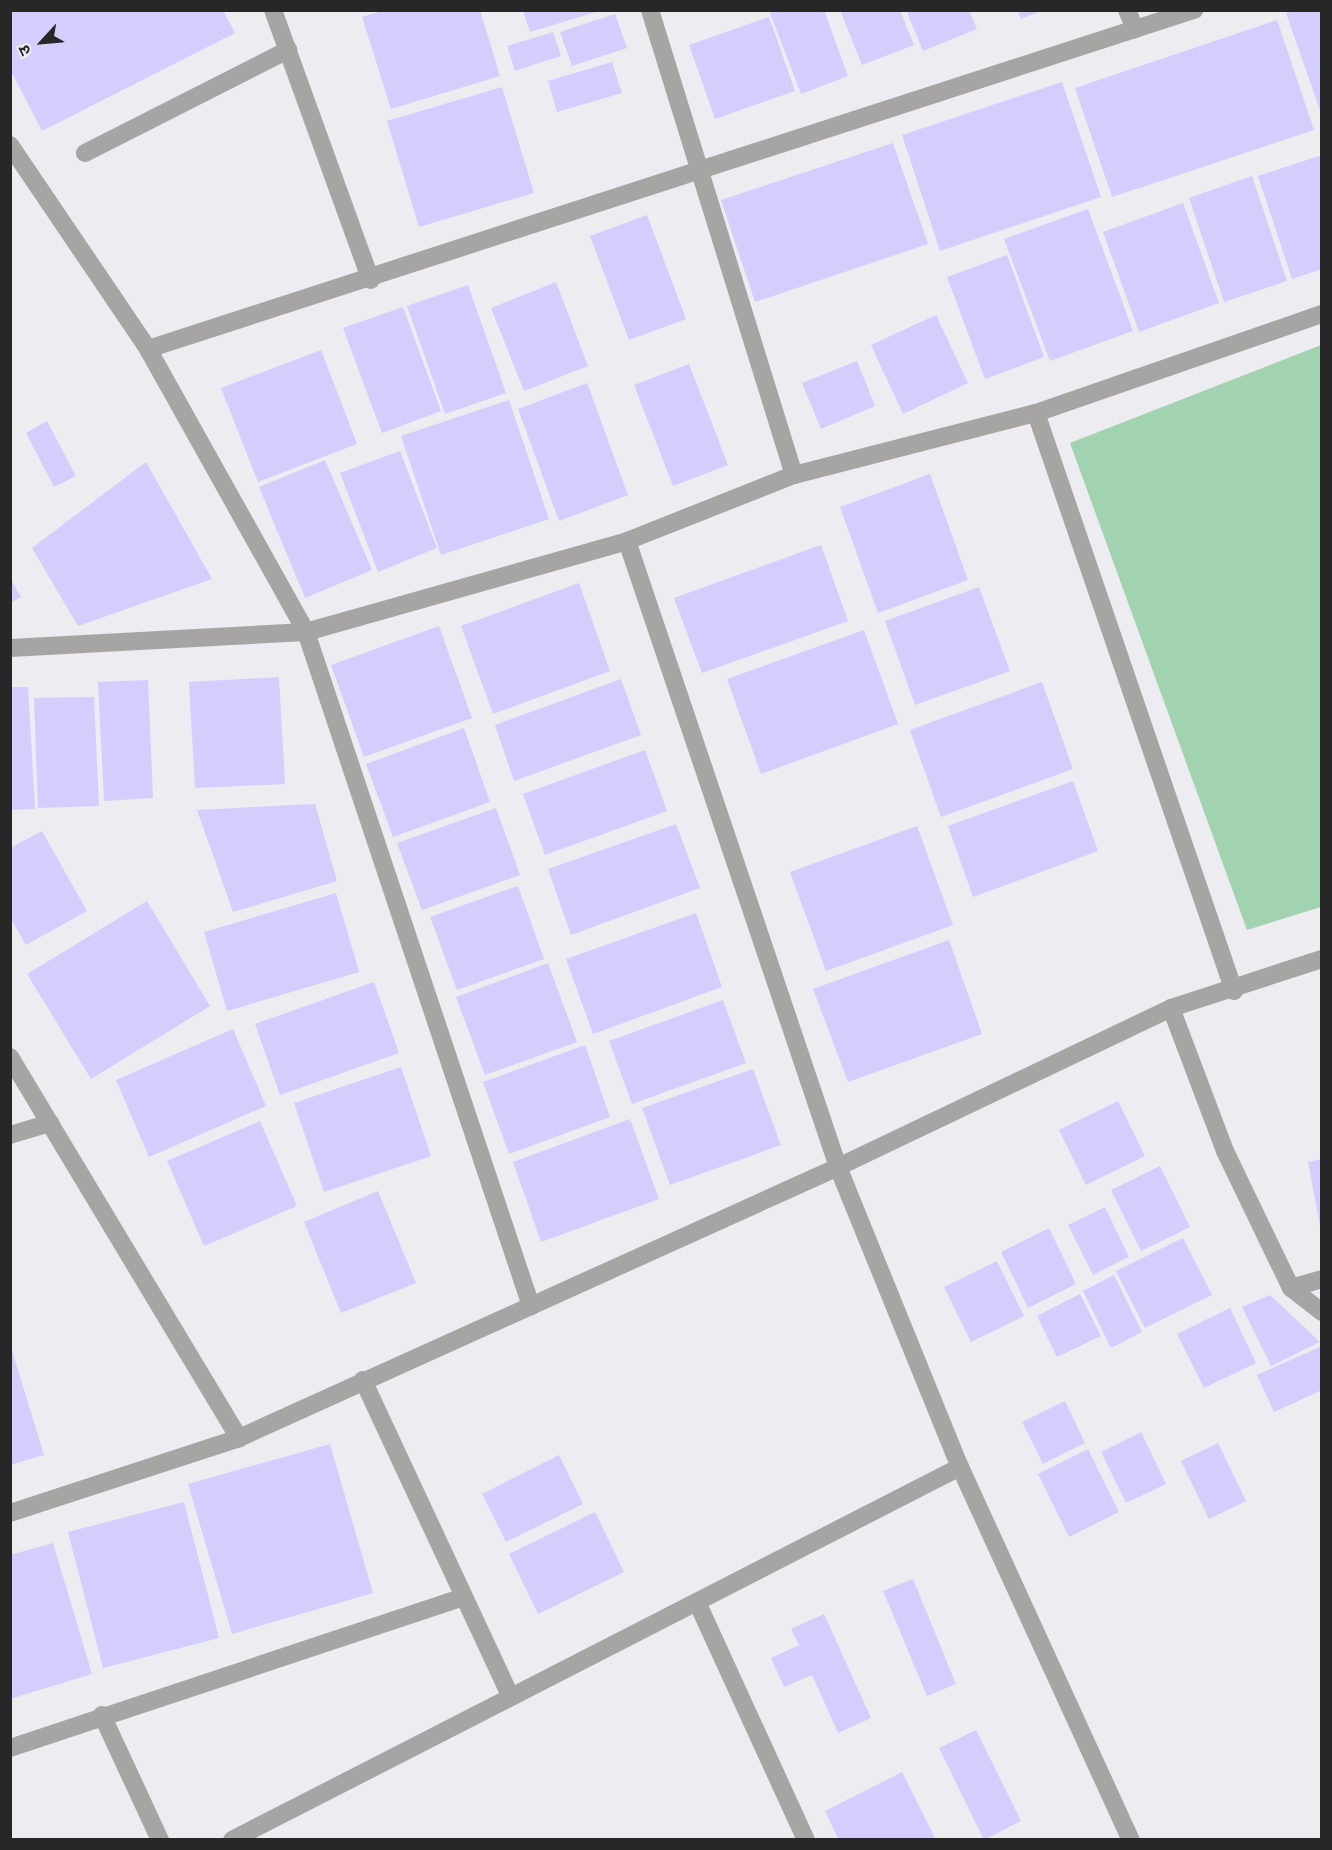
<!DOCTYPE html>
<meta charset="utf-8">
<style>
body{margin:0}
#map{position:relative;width:1332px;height:1850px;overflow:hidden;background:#ececf1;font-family:"Sofia Sans Condensed","Noto Sans Devanagari",sans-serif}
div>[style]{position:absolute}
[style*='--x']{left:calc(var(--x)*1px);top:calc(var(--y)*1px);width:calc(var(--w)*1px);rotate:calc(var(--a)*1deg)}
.green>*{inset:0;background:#a2d3b1}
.building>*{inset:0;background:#d3cefe}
.minor>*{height:18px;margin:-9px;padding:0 9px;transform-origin:9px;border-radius:9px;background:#a7a5a4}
span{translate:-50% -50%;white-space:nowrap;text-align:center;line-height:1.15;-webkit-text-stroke:6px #ececf1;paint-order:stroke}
.frame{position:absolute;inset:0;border:12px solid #272728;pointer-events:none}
.north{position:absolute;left:12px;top:12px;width:60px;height:60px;-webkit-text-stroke:4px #ececf1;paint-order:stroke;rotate:244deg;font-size:16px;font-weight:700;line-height:24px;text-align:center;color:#272728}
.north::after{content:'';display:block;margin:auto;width:21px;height:27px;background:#272728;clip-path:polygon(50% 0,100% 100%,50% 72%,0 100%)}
</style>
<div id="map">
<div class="green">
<i style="clip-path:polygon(1321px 345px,1321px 907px,1247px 930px,1070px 443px)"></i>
</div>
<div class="building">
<i style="clip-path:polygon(18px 10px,223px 10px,235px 33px,42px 131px,10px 69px,10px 14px)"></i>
<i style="clip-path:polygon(385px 10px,480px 10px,500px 76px,391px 109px,362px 17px)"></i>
<i style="clip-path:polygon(523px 10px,599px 10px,599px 11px,530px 32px)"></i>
<i style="clip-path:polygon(769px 10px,824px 10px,848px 76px,801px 94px)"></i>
<i style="clip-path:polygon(840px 10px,900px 10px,914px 45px,862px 65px)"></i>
<i style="clip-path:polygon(906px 10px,969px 10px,977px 29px,923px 51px)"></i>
<i style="clip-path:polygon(1017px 10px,1041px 10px,1041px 11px,1021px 19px)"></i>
<i style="clip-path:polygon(1295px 10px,1322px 10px,1322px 116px,1286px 13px)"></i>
<i style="clip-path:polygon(615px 14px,627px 48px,572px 66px,560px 32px)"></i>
<i style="clip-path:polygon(769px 17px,795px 91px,715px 119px,689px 45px)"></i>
<i style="clip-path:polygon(1277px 20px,1314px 130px,1112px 197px,1075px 88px)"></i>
<i style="clip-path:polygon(553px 32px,561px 56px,515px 71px,507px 46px)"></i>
<i style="clip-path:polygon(612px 62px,622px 93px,557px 112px,548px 81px)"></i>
<i style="clip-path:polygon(1062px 82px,1101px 197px,940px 251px,902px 135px)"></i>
<i style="clip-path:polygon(502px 87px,534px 193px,419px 227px,387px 121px)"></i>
<i style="clip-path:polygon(893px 143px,928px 244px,755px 302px,721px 200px)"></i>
<i style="clip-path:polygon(1322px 155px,1322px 269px,1292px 279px,1258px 176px)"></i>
<i style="clip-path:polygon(1252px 176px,1287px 281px,1224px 302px,1189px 198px)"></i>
<i style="clip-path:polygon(1183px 203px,1219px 303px,1139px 332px,1103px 232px)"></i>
<i style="clip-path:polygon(1088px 209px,1133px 331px,1050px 361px,1004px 239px)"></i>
<i style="clip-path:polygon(647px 215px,686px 319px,629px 340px,590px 236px)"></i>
<i style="clip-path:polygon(1007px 255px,1044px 357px,985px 379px,947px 277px)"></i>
<i style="clip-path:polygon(556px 282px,588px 366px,524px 391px,491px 308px)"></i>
<i style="clip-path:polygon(468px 285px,506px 393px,445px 414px,407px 306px)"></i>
<i style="clip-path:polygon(403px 307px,441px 411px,382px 433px,343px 328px)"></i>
<i style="clip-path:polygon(936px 315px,968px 383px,903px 414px,871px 345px)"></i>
<i style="clip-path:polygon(321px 350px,357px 444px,258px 482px,221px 388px)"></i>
<i style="clip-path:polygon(857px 361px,875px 406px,821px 429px,802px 383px)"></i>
<i style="clip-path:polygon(689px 364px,728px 465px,673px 486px,634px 385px)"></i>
<i style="clip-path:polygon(587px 383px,628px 495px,559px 521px,518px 409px)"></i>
<i style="clip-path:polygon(509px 400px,549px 519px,441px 555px,401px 436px)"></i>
<i style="clip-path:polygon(47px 421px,76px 476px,54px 487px,26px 433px)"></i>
<i style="clip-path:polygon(400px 451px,437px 548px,378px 572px,340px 473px)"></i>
<i style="clip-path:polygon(325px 460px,372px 570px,305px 598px,259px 487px)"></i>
<i style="clip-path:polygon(146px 462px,212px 579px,78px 626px,32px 548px)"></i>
<i style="clip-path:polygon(930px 474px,968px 580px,878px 613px,840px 507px)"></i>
<i style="clip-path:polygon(821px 545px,848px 621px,702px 673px,674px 598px)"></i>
<i style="clip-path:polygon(10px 578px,21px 597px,10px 603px)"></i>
<i style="clip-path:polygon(579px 583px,610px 671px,493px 714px,461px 626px)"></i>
<i style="clip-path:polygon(979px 587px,1010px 671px,915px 705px,885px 621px)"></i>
<i style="clip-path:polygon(439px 626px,472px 718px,364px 757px,331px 665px)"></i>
<i style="clip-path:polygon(864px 630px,898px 724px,761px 774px,727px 679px)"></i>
<i style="clip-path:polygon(279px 677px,285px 784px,195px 788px,189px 682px)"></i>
<i style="clip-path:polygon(621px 679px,641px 735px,514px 781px,495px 725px)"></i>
<i style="clip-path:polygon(148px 680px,153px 798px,104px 801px,98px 682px)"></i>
<i style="clip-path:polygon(1042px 682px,1073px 769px,941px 817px,910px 730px)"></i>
<i style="clip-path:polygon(10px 687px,28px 687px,35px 809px,10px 810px)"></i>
<i style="clip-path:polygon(94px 697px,99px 806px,38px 808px,34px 698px)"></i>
<i style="clip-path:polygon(464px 728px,490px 802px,393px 837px,366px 764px)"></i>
<i style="clip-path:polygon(645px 750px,667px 811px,545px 855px,523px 794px)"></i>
<i style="clip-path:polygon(1073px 781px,1098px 851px,973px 897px,948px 826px)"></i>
<i style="clip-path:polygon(315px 804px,337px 881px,233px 912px,197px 810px)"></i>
<i style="clip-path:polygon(496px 808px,520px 875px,422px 910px,397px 843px)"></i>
<i style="clip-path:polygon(676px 824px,700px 888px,571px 935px,548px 869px)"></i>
<i style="clip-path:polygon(917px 826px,953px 925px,826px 971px,790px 872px)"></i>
<i style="clip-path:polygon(42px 831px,87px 911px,26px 945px,10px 917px,10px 848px)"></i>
<i style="clip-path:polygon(518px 886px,544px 959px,457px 990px,430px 917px)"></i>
<i style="clip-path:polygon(336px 893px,359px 972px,227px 1011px,204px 932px)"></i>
<i style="clip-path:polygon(147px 901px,210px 1006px,91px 1079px,27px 974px)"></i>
<i style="clip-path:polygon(696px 913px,722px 987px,593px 1034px,566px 959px)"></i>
<i style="clip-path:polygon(949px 940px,982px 1034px,848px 1082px,813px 989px)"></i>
<i style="clip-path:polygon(548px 963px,577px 1042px,485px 1075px,456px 997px)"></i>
<i style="clip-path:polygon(374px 982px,399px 1053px,280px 1095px,255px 1024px)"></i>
<i style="clip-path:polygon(723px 1000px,746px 1063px,632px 1104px,609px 1041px)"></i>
<i style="clip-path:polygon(233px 1029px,266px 1106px,149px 1157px,116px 1080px)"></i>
<i style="clip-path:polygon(585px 1045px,610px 1117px,509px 1154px,483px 1082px)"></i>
<i style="clip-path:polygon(401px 1067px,431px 1156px,324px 1192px,294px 1103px)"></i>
<i style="clip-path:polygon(753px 1069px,781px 1145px,670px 1185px,642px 1108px)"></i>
<i style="clip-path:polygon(1118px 1101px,1145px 1156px,1086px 1185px,1059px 1130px)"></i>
<i style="clip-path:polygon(630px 1119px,659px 1199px,541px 1242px,513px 1162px)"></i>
<i style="clip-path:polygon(260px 1121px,297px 1206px,204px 1246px,167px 1161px)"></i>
<i style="clip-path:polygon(1322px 1159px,1322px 1226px,1320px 1226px,1308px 1162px)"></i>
<i style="clip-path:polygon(1160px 1166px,1190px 1227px,1141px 1251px,1111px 1190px)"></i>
<i style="clip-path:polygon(378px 1191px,416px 1283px,341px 1313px,304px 1222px)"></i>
<i style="clip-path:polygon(1105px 1207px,1129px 1257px,1093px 1275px,1068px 1225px)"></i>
<i style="clip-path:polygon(1049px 1228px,1076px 1284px,1028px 1308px,1001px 1252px)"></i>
<i style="clip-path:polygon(1183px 1238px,1212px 1295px,1145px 1328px,1116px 1271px)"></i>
<i style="clip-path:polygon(997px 1261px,1024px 1316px,971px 1342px,944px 1287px)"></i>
<i style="clip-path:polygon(1114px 1275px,1142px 1332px,1111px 1348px,1083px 1291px)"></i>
<i style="clip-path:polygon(1080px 1294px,1101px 1336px,1057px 1357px,1037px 1316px)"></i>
<i style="clip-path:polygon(1270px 1295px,1320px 1342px,1271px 1366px,1242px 1307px)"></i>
<i style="clip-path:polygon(1230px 1308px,1256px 1363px,1204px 1388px,1177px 1334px)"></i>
<i style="clip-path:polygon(10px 1344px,44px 1455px,10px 1465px)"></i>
<i style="clip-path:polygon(1322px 1346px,1322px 1390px,1274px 1412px,1257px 1375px)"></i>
<i style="clip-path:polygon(1065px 1401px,1085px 1443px,1043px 1464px,1022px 1422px)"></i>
<i style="clip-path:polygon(1141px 1432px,1166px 1484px,1126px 1503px,1101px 1452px)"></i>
<i style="clip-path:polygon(1218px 1443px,1246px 1501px,1209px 1519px,1181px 1461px)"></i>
<i style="clip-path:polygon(330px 1444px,373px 1593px,232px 1634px,188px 1484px)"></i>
<i style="clip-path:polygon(1088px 1449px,1119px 1512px,1069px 1537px,1038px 1474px)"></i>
<i style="clip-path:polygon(559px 1455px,583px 1504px,506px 1542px,482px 1494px)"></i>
<i style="clip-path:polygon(184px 1502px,219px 1638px,103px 1668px,68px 1532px)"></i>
<i style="clip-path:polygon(595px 1512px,624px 1572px,538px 1614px,509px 1554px)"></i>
<i style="clip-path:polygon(53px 1543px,92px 1674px,10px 1699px,10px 1555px)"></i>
<i style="clip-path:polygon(913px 1579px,956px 1684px,927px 1696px,883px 1591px)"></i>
<i style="clip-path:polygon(824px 1614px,871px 1718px,838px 1733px,812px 1675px,784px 1687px,771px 1658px,799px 1645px,791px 1629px)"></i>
<i style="clip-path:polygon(976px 1730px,1021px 1821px,984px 1840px,939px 1748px)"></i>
<i style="clip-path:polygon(902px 1772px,936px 1840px,839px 1840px,825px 1811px)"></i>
</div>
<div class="minor">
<i style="--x:273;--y:10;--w:287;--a:70.1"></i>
<i style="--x:650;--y:10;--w:487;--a:72.8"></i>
<i style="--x:1127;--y:10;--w:21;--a:67"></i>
<i style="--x:10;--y:145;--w:246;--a:55.9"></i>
<i style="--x:148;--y:349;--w:324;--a:60.8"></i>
<i style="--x:306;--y:632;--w:711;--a:71.54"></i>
<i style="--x:85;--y:153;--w:228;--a:-26.9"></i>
<i style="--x:148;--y:349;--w:1100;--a:-17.96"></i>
<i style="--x:1036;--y:413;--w:611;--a:71.09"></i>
<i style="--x:627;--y:541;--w:661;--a:71.37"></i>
<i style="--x:838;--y:1167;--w:324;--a:67.9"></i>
<i style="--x:960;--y:1467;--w:410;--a:65.4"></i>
<i style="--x:10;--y:648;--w:296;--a:-3.1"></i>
<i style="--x:306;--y:632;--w:334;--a:-15.8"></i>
<i style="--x:627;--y:541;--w:180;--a:-21.6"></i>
<i style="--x:794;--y:475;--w:250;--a:-14.4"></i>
<i style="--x:1036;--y:413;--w:303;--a:-19.1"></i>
<i style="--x:1171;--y:1008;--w:153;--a:69.3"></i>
<i style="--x:1225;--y:1151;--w:152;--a:64.3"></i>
<i style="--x:1291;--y:1288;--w:39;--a:38"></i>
<i style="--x:10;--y:1057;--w:445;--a:59"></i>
<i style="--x:10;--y:1135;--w:42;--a:-16.7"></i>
<i style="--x:1291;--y:1288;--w:32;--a:-16"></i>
<i style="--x:363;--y:1380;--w:350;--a:65"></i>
<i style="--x:10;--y:1513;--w:241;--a:-18.1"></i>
<i style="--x:239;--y:1438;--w:657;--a:-24.34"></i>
<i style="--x:838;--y:1167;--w:369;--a:-25.5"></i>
<i style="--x:1171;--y:1008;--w:159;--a:-18"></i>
<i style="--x:697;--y:1602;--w:262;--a:65.4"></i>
<i style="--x:102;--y:1715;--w:138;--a:65.1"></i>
<i style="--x:10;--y:1748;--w:475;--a:-18.4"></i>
<i style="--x:232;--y:1840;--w:818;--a:-27.13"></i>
</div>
<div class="frame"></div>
<div class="north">उ</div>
</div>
